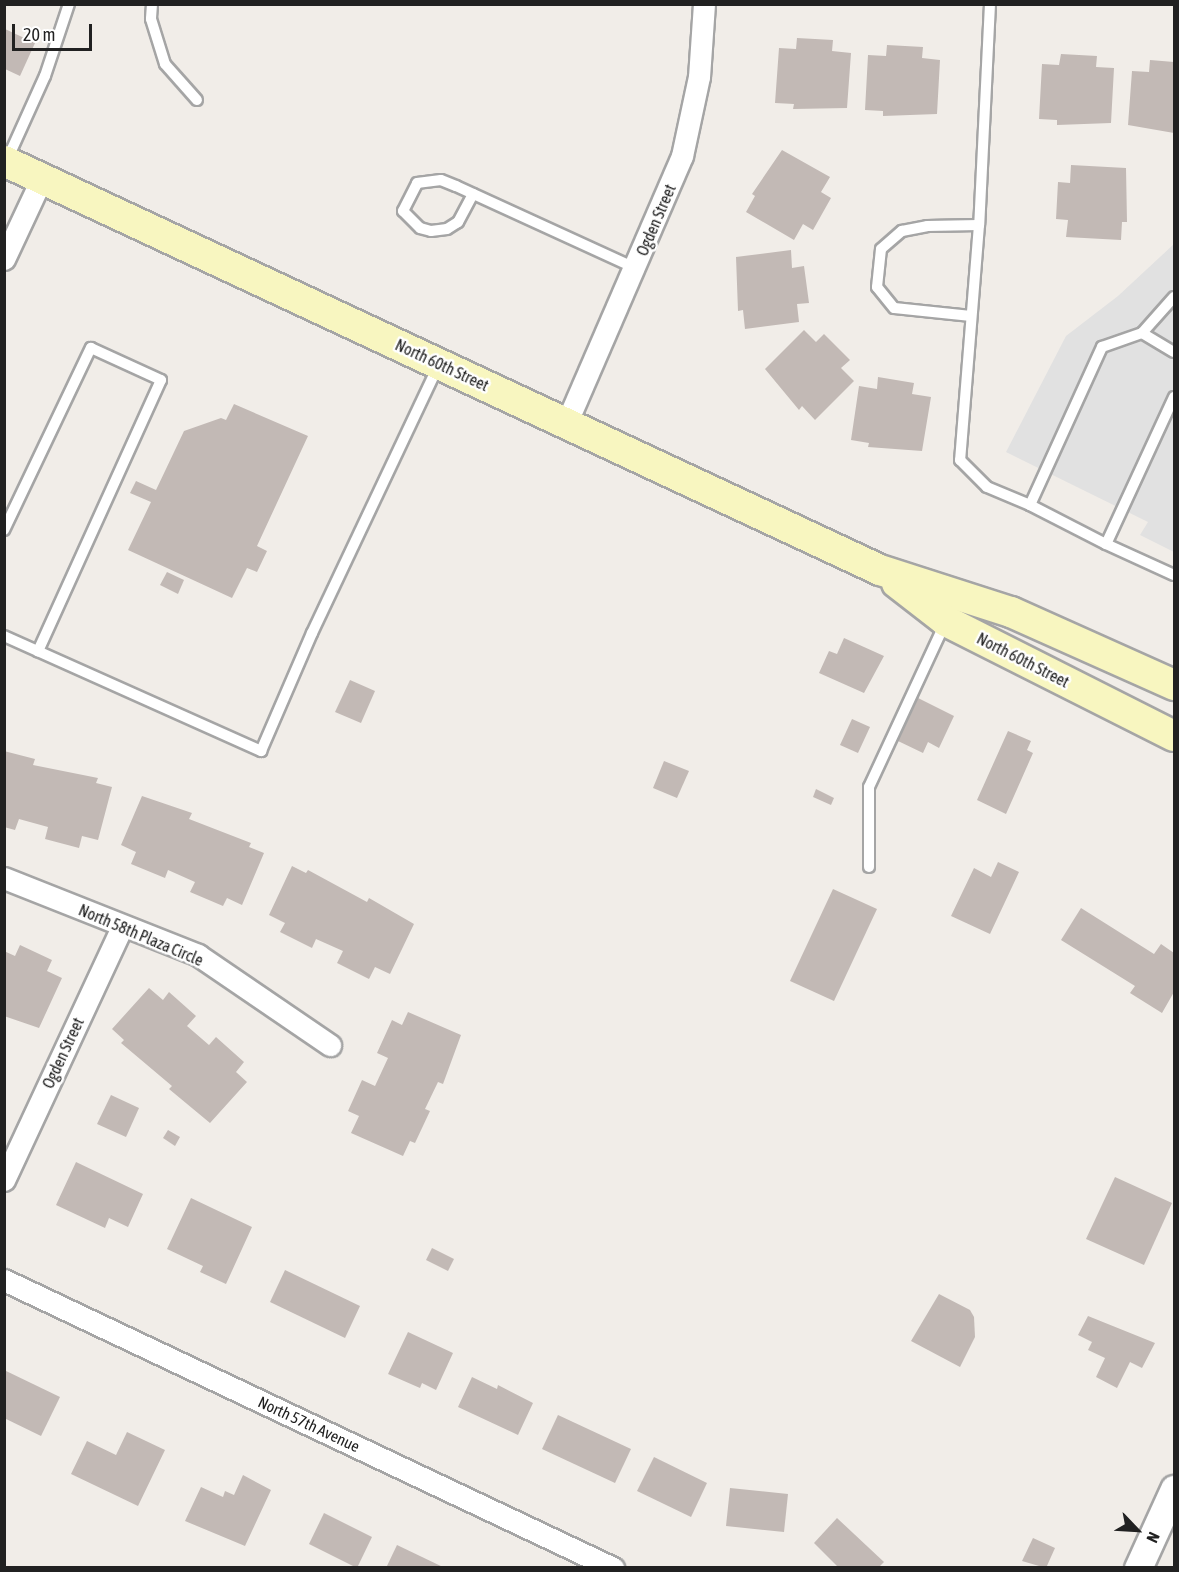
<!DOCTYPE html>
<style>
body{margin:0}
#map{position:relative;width:1179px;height:1572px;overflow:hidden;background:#f1ede8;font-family:"Asap Condensed",sans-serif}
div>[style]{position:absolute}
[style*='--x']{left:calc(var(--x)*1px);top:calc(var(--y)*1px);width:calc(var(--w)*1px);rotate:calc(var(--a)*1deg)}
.parking>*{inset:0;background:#e1e1e1}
.building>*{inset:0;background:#c2b9b5}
.roads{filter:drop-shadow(2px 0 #a5a5a5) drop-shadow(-2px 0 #a5a5a5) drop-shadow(0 2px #a5a5a5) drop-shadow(0 -2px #a5a5a5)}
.service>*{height:10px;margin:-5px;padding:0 5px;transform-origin:5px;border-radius:5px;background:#fff}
.minor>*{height:21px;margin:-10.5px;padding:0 10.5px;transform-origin:10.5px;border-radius:10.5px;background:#fff}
.tertiary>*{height:27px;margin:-13.5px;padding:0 13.5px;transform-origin:13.5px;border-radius:13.5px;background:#fff}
.secondary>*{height:30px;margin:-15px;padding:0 15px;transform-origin:15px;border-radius:15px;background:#f8f6c0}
span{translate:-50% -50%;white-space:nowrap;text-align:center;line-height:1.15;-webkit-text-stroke:5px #fff;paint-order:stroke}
.street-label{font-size:16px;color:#212121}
.frame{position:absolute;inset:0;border:6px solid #212121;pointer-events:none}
.north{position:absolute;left:1107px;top:1500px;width:60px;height:60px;-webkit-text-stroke:4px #fff;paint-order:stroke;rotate:115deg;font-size:16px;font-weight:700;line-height:24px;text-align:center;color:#212121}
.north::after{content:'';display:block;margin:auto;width:21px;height:27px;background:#212121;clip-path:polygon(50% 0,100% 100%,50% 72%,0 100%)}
.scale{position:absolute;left:12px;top:24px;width:80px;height:27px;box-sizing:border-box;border:3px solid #212121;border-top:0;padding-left:8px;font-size:18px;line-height:21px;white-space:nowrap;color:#212121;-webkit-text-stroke:4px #fff;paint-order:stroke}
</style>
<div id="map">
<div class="parking">
<i style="clip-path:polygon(1174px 244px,1174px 552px,1140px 535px,1148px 522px,1006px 452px,1066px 336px,1118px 296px)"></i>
</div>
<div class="building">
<i style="clip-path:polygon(5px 29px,35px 43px,20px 76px,5px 69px)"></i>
<i style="clip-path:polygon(797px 38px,833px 40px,832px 51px,851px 53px,847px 108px,793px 109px,794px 104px,775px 103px,779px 48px,796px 49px)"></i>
<i style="clip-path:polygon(887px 45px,923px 47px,922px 58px,940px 60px,937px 114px,883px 116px,883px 111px,865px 110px,868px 55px,886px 56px)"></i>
<i style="clip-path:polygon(1061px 54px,1097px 56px,1096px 67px,1114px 68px,1111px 123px,1057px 125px,1057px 120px,1039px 119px,1042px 64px,1059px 65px)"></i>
<i style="clip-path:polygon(1150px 60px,1174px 62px,1174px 133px,1128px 125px,1132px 71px,1149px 72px)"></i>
<i style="clip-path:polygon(782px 150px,830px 177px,821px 192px,831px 198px,813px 230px,803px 224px,794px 240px,746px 212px,755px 196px,752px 194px)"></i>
<i style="clip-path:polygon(1071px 165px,1126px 168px,1127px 222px,1122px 222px,1121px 240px,1066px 237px,1068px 220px,1056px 219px,1058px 182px,1070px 183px)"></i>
<i style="clip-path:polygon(791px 250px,792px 268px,804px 266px,809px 303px,797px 304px,799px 322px,745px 329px,743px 310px,738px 311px,736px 257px)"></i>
<i style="clip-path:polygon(804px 330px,816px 342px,824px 334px,850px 360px,841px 368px,854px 381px,815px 420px,802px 406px,799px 410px,765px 369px)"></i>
<i style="clip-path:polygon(878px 377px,914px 383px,912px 394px,931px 397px,922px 451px,868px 447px,869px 443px,851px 440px,859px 386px,877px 389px)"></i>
<i style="clip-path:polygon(234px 404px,308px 436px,257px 546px,267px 551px,257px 572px,247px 568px,232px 598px,128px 550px,151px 502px,130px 493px,136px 481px,156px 490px,184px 431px,221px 418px,226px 420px)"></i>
<i style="clip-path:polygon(167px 572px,184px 580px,178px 594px,160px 585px)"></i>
<i style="clip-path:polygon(844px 638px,884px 656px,864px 693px,819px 673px,829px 651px,837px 654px)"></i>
<i style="clip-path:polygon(350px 680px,375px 691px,361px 723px,335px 712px)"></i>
<i style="clip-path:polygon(918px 698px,954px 716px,939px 748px,928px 742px,923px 753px,898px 741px)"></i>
<i style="clip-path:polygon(852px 719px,870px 727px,858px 753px,840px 745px)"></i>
<i style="clip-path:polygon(1008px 731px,1031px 741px,1027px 750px,1033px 753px,1006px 814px,977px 800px)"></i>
<i style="clip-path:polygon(4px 751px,35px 759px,33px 765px,98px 778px,96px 783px,112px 787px,98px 840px,82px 836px,79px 848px,45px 839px,48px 827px,19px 819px,15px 830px,4px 827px)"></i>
<i style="clip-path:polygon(664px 761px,689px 771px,677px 798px,653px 788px)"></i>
<i style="clip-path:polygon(816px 789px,834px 798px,831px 805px,813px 797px)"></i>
<i style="clip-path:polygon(142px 796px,192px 813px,189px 819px,251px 843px,249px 847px,264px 853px,242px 905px,227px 898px,223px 906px,190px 892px,195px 882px,168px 870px,165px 878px,131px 864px,136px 852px,121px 845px)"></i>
<i style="clip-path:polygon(998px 862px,1019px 872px,990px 934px,951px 916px,974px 868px,991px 877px)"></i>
<i style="clip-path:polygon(292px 866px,306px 873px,308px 870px,367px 902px,369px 898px,414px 924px,390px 974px,375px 967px,369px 979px,337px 963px,343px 951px,316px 939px,312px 948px,280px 932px,285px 923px,269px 915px)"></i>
<i style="clip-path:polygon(833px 889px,877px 909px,834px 1001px,790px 981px)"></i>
<i style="clip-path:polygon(1081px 908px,1154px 954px,1161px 944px,1174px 953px,1174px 992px,1162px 1013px,1130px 993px,1135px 986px,1061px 940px)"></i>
<i style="clip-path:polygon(20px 945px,52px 960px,47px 971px,62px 978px,39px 1028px,4px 1016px,4px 951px,15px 956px)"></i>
<i style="clip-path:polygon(149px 988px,163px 1000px,169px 992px,196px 1016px,187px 1026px,209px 1045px,216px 1037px,244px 1062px,236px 1072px,247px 1082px,210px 1123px,169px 1089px,172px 1086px,121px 1043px,124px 1040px,112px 1029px)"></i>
<i style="clip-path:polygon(408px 1012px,461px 1035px,443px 1084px,438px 1082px,425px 1109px,430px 1111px,415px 1143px,410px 1141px,403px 1156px,351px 1133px,359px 1116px,348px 1111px,362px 1080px,375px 1086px,388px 1058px,377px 1053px,392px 1020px,402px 1025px)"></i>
<i style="clip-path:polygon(111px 1095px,139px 1108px,126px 1137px,97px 1124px)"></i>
<i style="clip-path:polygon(168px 1130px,180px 1137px,175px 1146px,163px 1138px)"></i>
<i style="clip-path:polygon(76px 1162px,143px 1194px,128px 1227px,109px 1218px,105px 1228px,56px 1205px)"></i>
<i style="clip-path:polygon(1115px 1177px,1172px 1203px,1144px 1265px,1086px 1239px)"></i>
<i style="clip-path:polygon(191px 1198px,252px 1227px,226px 1284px,200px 1272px,203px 1266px,167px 1249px)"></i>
<i style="clip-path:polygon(432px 1248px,454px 1259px,448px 1271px,426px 1260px)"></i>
<i style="clip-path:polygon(285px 1270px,360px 1306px,345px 1338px,270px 1302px)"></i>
<i style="clip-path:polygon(939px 1294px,970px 1310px,974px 1317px,975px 1337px,960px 1367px,911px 1341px)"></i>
<i style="clip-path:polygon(1088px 1316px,1155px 1343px,1142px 1368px,1130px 1362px,1117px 1388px,1096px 1377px,1105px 1358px,1088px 1350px,1092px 1342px,1078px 1335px)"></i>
<i style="clip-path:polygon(408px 1332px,453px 1353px,436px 1390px,422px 1383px,420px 1388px,388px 1374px)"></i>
<i style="clip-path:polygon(4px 1370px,60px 1397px,41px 1436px,4px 1418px)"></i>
<i style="clip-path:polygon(472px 1377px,497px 1389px,498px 1385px,533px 1403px,518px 1435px,458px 1407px)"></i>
<i style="clip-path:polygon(558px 1415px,631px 1449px,615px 1483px,542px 1449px)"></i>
<i style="clip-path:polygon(127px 1432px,165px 1450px,138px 1506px,71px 1474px,87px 1441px,116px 1455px)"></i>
<i style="clip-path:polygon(654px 1457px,707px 1483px,691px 1517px,637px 1491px)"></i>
<i style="clip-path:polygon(243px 1475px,271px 1490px,245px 1546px,185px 1521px,201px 1487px,223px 1497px,225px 1491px,234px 1495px)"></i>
<i style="clip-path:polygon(730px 1488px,788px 1494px,784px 1532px,726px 1526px)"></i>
<i style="clip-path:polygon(324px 1513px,372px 1537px,357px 1568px,309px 1544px)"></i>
<i style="clip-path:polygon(837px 1518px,884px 1562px,878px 1568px,839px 1568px,814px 1543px)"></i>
<i style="clip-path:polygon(1033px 1538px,1055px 1548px,1046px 1568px,1022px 1561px)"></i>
<i style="clip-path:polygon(397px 1545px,445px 1568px,386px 1568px)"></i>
</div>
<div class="roads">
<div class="service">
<i style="--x:152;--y:4;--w:15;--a:94"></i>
<i style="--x:151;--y:19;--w:47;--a:72.7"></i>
<i style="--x:165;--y:64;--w:48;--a:48.4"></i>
<i style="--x:990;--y:4;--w:221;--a:92.8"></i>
<i style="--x:979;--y:225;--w:236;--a:94.6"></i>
<i style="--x:960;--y:460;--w:38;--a:45"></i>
<i style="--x:987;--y:487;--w:47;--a:22.7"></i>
<i style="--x:1030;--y:505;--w:174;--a:-65.5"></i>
<i style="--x:1102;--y:347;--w:42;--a:-19.3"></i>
<i style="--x:1142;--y:333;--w:48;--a:-48.4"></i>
<i style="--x:7;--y:160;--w:92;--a:-65.7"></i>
<i style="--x:45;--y:76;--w:76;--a:-71.6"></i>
<i style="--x:473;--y:194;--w:32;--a:118"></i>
<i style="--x:458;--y:222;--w:13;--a:148"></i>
<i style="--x:447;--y:229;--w:16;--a:173"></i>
<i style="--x:431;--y:231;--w:11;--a:-165"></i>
<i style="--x:420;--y:228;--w:24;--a:-135"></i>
<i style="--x:403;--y:211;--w:31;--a:-63"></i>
<i style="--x:417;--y:183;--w:24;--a:-7"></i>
<i style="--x:441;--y:180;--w:16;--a:22"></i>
<i style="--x:456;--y:186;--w:197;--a:24.6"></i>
<i style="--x:971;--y:316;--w:77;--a:-174.1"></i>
<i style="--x:894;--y:308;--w:27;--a:-129"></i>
<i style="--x:877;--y:287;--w:38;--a:-84"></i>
<i style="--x:881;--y:249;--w:28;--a:-41"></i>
<i style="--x:902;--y:231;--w:25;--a:-11"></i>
<i style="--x:927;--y:226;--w:52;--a:-1.1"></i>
<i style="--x:1142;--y:333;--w:37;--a:31"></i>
<i style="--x:1174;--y:397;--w:162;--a:114.8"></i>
<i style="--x:1106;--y:544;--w:75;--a:24.5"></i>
<i style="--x:1030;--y:505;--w:85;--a:27.2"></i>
<i style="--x:4;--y:530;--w:202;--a:-64.5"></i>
<i style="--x:91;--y:348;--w:77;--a:24.6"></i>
<i style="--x:161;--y:380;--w:298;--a:114.4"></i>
<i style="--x:4;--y:636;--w:282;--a:24.1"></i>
<i style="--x:261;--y:751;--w:129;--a:-66.6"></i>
<i style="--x:312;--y:633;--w:294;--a:-64.7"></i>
<i style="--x:869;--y:867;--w:80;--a:-90"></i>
<i style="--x:869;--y:787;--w:183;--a:-65.1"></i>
</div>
<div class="minor">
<i style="--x:4;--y:259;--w:89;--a:-64.9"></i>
<i style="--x:566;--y:424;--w:292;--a:-66.6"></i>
<i style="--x:682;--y:156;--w:81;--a:-77.9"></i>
<i style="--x:699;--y:77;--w:73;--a:-86.1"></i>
<i style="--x:4;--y:878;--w:209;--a:21.6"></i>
<i style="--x:198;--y:955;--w:160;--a:34.3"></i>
<i style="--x:4;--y:1180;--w:279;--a:-65"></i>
<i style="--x:4;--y:1280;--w:674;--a:25.31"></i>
</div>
<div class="tertiary">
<i style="--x:1138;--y:1568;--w:87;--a:-65.5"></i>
</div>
<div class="secondary">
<i style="--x:4;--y:161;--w:967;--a:25.03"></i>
<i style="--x:880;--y:570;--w:138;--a:17.8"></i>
<i style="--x:1011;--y:612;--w:179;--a:24.1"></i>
<i style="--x:897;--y:583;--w:62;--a:37.8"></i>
<i style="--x:946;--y:621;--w:255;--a:26.8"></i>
</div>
</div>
<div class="street-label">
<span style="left:656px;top:220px;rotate:-67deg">Ogden Street</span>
<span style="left:442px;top:365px;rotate:25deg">North 60th Street</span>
<span style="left:1023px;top:660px;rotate:27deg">North 60th Street</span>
<span style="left:141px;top:935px;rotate:23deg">North 58th Plaza Circle</span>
<span style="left:63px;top:1053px;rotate:-65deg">Ogden Street</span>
<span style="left:309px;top:1424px;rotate:25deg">North 57th Avenue</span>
</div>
<div class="frame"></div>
<div class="north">N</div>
<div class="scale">20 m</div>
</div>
